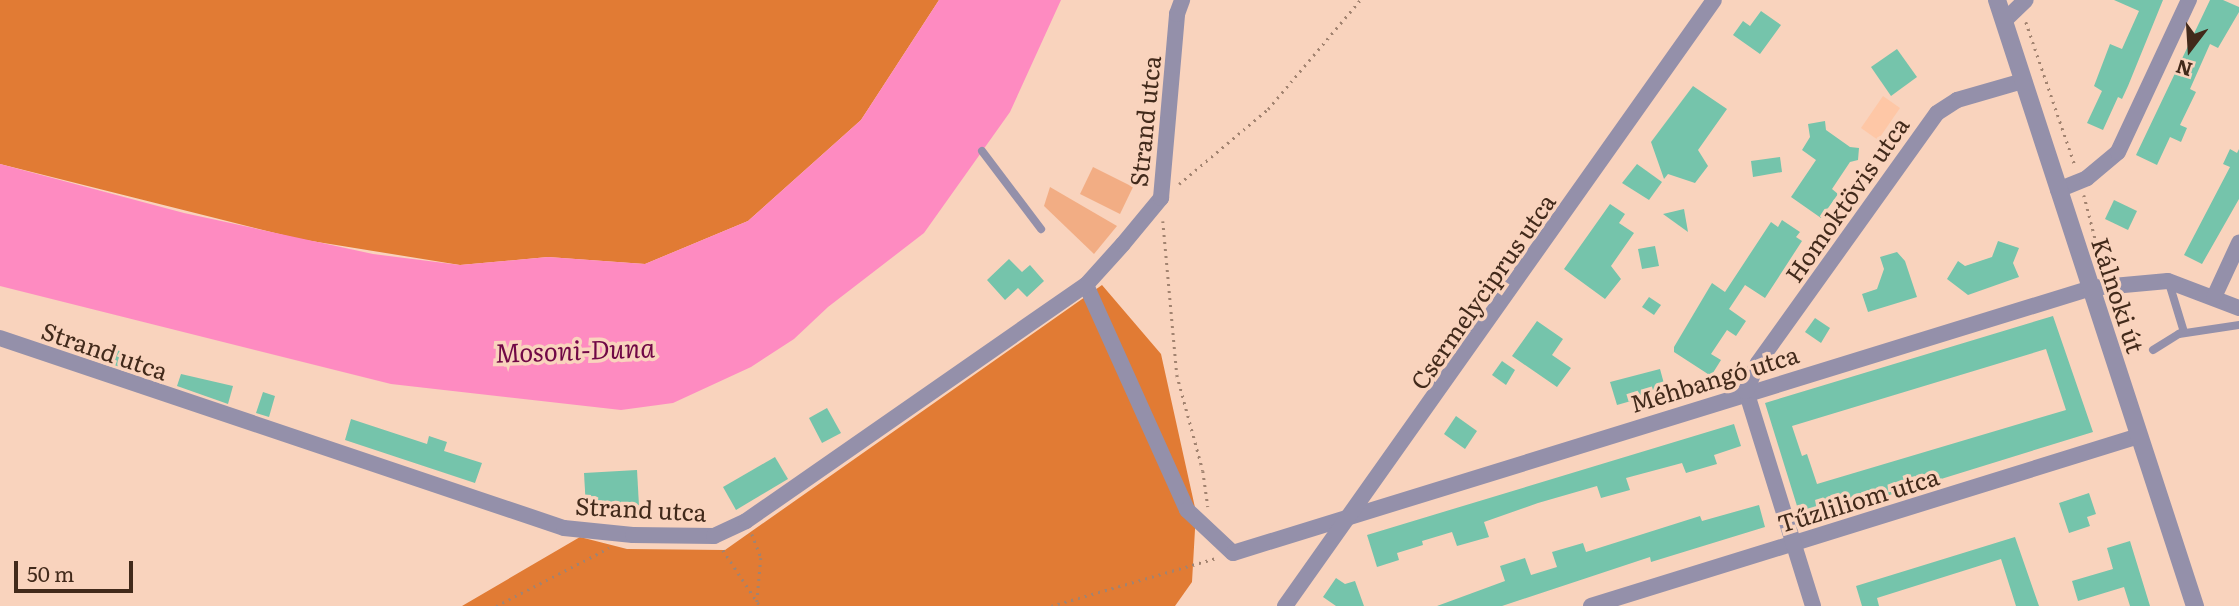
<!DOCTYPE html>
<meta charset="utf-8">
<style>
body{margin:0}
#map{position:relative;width:2239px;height:606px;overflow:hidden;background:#f9d3bd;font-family:Literata,serif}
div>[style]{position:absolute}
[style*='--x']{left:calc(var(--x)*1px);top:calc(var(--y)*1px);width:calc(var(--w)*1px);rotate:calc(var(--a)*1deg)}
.built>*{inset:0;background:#fec7a6}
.green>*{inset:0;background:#f2ad84}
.forest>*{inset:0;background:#e17b34}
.water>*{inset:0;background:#fe8bc1}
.building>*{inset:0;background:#75c4ab}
.path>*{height:2.5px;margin-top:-1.25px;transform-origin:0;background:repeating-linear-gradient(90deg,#a28370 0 2px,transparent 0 7px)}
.service>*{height:8px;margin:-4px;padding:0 4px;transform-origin:4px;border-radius:4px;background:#9490aa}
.minor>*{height:16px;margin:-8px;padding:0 8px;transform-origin:8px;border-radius:8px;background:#9490aa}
.tertiary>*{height:18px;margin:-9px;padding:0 9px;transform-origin:9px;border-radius:9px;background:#9490aa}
span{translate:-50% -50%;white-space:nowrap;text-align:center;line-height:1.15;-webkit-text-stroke:7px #f9d3bd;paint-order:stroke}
.street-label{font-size:24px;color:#422a1b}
.water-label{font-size:26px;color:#710846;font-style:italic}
.north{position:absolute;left:2155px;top:14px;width:70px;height:70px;-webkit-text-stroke:5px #f9d3bd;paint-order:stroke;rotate:197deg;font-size:19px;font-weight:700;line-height:28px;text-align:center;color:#422a1b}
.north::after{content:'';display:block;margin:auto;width:24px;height:32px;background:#422a1b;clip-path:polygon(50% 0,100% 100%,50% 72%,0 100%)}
.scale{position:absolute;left:14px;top:561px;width:119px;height:32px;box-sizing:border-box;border:4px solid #422a1b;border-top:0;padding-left:9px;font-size:21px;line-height:24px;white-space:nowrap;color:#422a1b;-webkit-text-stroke:5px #f9d3bd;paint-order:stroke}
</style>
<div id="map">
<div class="built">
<i style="clip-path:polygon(1883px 96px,1900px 108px,1878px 140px,1861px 128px)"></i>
</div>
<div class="green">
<i style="clip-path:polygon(1093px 167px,1133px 187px,1120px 214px,1080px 194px)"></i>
<i style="clip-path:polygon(1050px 187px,1117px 226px,1094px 254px,1044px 206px)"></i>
</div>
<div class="forest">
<i style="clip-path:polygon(0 0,939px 0,861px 120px,748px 221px,645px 264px,548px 257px,460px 265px,299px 239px,0 164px)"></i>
<i style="clip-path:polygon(1102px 285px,1161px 354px,1196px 512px,1192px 582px,1175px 606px,462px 606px,580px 537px,627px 549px,725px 550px)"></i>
</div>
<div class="water">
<i style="clip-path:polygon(939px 0,1061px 0,1010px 112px,924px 233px,828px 307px,794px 339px,751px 367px,673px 403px,621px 410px,391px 384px,0 286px,0 164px,184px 213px,373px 254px,460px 265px,548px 257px,645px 264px,748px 221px,861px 120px)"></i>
</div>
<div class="building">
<i style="clip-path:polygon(2114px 0,2163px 0,2128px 86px,2122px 99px,2118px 97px,2103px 130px,2087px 123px,2102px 91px,2094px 86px,2110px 44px,2122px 49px,2139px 11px)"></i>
<i style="clip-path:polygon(2210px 0,2223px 0,2239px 7px,2239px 12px,2218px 48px,2210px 44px,2190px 89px,2196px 92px,2180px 125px,2187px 128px,2181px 142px,2170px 137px,2157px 165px,2136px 155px)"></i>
<i style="clip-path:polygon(1761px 11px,1781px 25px,1760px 54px,1733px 35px,1743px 21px,1750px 26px)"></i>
<i style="clip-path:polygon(1897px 49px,1917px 77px,1891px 96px,1871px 67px)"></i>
<i style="clip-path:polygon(1693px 86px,1727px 109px,1698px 150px,1708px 166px,1695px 183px,1668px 174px,1664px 179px,1651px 142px)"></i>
<i style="clip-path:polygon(1825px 121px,1826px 130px,1850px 147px,1859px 148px,1858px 160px,1850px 162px,1832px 189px,1838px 194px,1821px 218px,1791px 197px,1816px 160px,1802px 150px,1810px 137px,1808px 124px)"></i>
<i style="clip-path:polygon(2230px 149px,2237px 153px,2239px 149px,2239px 199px,2202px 264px,2184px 255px,2230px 167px,2223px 164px)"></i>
<i style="clip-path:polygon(1780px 157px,1782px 172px,1753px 177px,1751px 161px)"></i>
<i style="clip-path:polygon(1637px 164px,1662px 182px,1649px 200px,1622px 183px)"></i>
<i style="clip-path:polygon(2114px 200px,2137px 211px,2128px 230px,2105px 219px)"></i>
<i style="clip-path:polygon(1610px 204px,1625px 214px,1619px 223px,1634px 233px,1611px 266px,1621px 279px,1605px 299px,1564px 269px)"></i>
<i style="clip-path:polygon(1684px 209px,1688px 232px,1663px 214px)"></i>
<i style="clip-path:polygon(1782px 220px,1800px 232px,1796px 237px,1802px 241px,1765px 298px,1745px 285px,1729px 309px,1746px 321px,1736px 336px,1727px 330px,1711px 354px,1721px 360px,1711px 376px,1674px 352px,1674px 347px,1712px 283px,1725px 292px,1771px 222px,1778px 227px)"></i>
<i style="clip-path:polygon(1998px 241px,2019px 248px,2013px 263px,2019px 277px,1968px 295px,1947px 279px,1958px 261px,1965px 266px,1992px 257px)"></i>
<i style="clip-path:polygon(1655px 246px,1659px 266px,1642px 269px,1638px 249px)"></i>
<i style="clip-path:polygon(1897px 252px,1905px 261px,1917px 297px,1868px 312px,1862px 294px,1877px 289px,1884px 269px,1880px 257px)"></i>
<i style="clip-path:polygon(1009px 259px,1022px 272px,1030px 265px,1044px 281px,1027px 297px,1018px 288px,1005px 300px,987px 280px)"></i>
<i style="clip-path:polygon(1649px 297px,1661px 305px,1654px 315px,1642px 307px)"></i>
<i style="clip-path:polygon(evenodd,2053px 316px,2093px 432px,1802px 522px,1765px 403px,2053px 316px,2046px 349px,2066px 410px,1817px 484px,1807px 454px,1802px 456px,1792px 426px,2046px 349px)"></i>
<i style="clip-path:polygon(1815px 318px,1830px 328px,1821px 343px,1805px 332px)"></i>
<i style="clip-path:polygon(1537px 321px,1563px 339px,1552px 355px,1571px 368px,1557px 387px,1512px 356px)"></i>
<i style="clip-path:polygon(116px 350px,142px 357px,138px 373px,111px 364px)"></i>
<i style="clip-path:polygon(1502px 361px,1515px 370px,1506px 385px,1492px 375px)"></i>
<i style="clip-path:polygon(1660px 369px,1666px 391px,1617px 405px,1610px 382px)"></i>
<i style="clip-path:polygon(181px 374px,233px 386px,228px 404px,177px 386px)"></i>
<i style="clip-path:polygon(263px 392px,275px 396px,269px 417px,256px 413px)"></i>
<i style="clip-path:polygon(827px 408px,841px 433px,822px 443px,809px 418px)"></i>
<i style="clip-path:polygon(1456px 416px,1477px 431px,1465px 449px,1444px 434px)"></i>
<i style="clip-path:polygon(351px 419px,427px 444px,429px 436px,447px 442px,444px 451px,482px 463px,475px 483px,345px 440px)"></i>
<i style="clip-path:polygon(1734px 424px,1741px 446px,1714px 455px,1717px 464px,1686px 473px,1682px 463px,1626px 478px,1630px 490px,1601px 498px,1597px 486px,1538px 503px,1484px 522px,1489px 537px,1457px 546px,1452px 532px,1422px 541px,1423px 545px,1397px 553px,1399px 560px,1377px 567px,1367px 535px)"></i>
<i style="clip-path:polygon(775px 457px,788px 479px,736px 510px,723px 487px)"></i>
<i style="clip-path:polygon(637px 470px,639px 506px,586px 508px,584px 473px)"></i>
<i style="clip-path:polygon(2089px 493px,2096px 514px,2087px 517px,2090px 526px,2069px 533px,2059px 503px)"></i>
<i style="clip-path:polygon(1759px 505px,1765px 527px,1651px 562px,1650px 557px,1502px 606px,1437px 606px,1505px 581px,1500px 566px,1525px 558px,1531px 575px,1557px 567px,1552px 552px,1583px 543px,1586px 552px,1700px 516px,1702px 521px)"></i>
<i style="clip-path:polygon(2015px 537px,2039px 606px,2016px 606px,2001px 559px,1877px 598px,1879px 606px,1862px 606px,1856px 586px)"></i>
<i style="clip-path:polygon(2130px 541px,2150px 606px,2130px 606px,2124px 587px,2078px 601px,2072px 581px,2113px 569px,2107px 548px)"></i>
<i style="clip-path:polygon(1336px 578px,1345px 584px,1355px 581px,1364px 606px,1336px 606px,1323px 597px)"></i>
</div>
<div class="path">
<i style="--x:2026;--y:22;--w:151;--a:71.1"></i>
<i style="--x:1179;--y:184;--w:116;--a:-40.1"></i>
<i style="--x:1268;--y:109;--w:143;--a:-49.8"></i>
<i style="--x:2084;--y:195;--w:56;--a:75.5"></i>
<i style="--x:1163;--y:221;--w:155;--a:84.8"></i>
<i style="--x:1177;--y:375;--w:99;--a:74.8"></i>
<i style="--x:1203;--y:471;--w:36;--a:82"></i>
<i style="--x:752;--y:534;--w:26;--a:69"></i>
<i style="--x:761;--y:558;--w:44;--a:95.2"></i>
<i style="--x:723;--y:550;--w:67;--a:56.5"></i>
<i style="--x:496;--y:606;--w:127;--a:-27.2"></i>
<i style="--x:1051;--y:606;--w:172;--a:-16.2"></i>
</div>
<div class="service">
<i style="--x:982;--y:151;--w:98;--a:52.9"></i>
<i style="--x:2169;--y:283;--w:51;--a:73"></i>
<i style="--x:2153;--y:350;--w:31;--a:-32"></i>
<i style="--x:2179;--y:334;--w:61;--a:-8.5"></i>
</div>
<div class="minor">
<i style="--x:2004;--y:21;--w:30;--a:-44"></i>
<i style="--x:2058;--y:190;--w:31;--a:-22"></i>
<i style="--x:2087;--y:178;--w:40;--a:-40"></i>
<i style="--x:2118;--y:152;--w:168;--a:-65"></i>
<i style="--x:1086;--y:285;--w:247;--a:65.8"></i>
<i style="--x:1187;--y:510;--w:63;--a:43.1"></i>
<i style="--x:1233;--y:553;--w:898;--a:-17.16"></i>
<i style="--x:2091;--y:288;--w:77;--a:-5.2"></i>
<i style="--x:2168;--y:281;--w:76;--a:20.8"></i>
<i style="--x:2214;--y:297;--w:60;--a:-65.2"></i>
<i style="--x:0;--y:338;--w:595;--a:18.62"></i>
<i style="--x:564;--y:528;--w:69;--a:5.8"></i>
<i style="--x:633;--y:535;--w:81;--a:0.7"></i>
<i style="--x:714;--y:536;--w:35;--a:-25"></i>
<i style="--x:746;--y:521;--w:414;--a:-34.8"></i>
<i style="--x:1086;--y:285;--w:55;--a:-47.9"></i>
<i style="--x:1123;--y:244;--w:60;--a:-50.4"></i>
<i style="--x:1161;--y:198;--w:185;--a:-85"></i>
<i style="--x:1177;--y:14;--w:15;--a:-70"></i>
<i style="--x:1285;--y:606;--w:742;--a:-54.7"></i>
<i style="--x:1591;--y:606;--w:574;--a:-17.23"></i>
<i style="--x:1813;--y:606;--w:225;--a:-107.3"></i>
<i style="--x:1746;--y:391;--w:30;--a:-67"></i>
<i style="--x:1758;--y:363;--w:307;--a:-54.4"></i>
<i style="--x:1937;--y:113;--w:24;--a:-33"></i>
<i style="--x:1957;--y:100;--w:69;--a:-16.1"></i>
</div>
<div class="tertiary">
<i style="--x:1997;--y:0;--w:638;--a:71.91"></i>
</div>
<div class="street-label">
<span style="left:1144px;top:121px;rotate:-84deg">Strand utca</span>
<span style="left:1846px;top:199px;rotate:-55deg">Homoktövis utca</span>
<span style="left:1482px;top:291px;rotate:-55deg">Csermelyciprus utca</span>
<span style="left:2119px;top:295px;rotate:72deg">Kálnoki út</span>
<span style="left:105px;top:350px;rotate:19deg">Strand utca</span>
<span style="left:1714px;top:378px;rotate:-17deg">Méhbangó utca</span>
<span style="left:1858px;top:499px;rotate:-17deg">Tűzliliom utca</span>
<span style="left:641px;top:508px;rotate:3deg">Strand utca</span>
</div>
<div class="water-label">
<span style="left:575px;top:349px;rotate:-2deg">Mosoni-Duna</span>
</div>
<div class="north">N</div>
<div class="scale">50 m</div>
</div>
